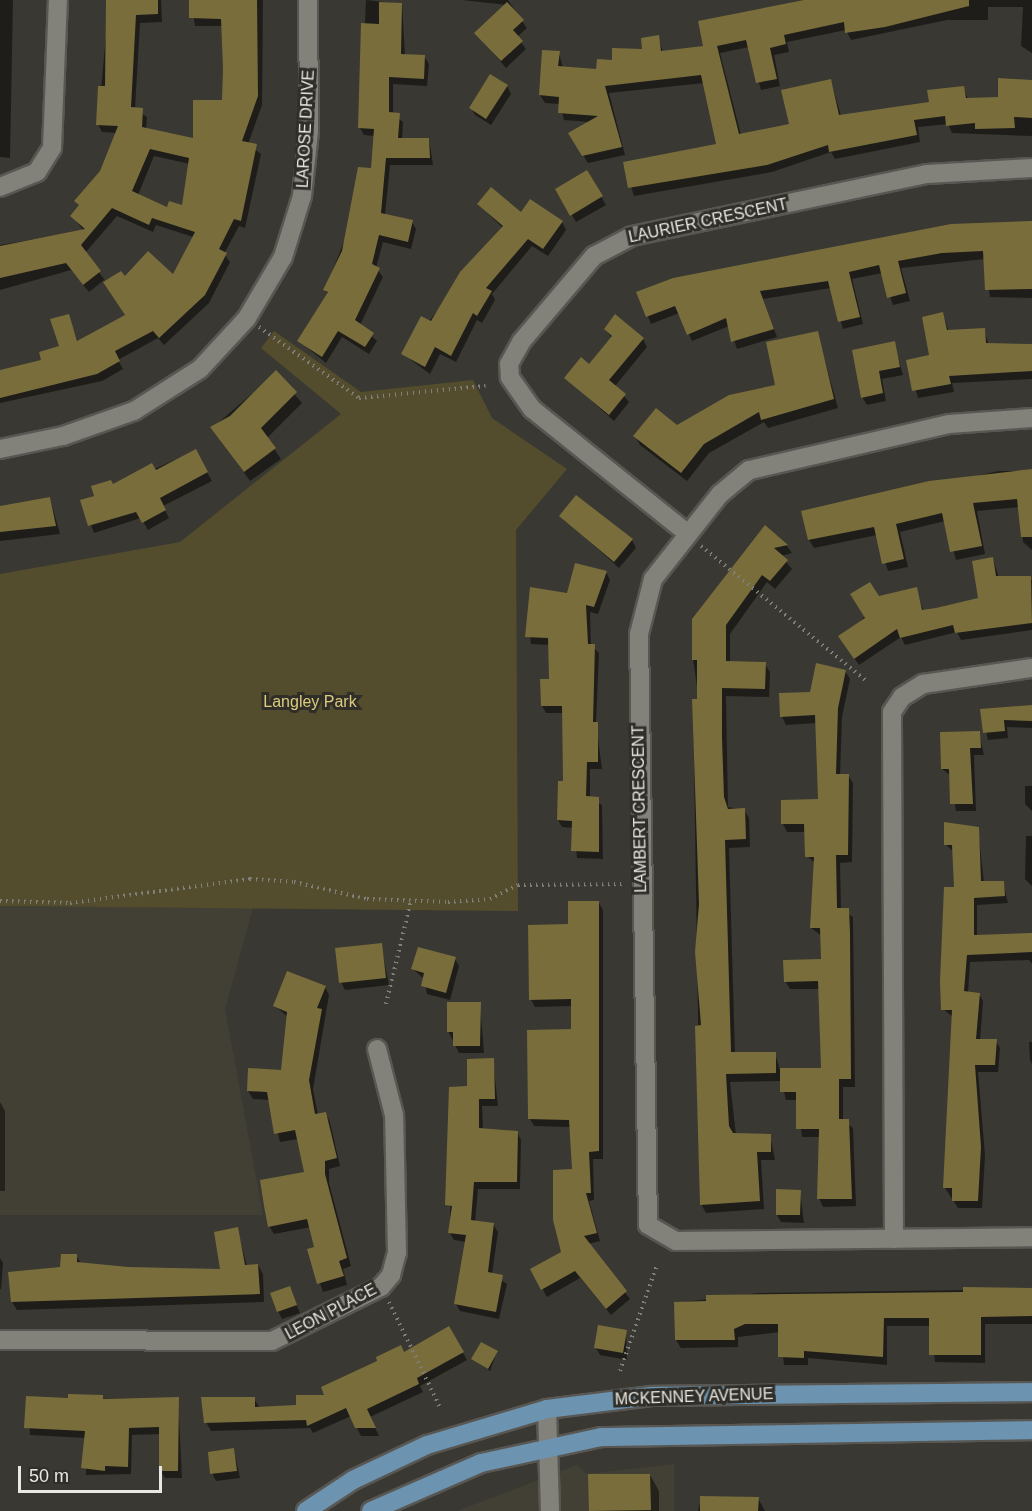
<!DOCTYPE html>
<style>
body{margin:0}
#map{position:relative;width:1032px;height:1511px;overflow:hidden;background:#393832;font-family:Helvetica,sans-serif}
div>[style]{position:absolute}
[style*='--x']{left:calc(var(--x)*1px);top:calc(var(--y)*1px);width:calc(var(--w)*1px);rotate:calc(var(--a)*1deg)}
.built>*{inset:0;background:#424034}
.green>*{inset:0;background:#534c2d}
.shadow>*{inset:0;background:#0007}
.building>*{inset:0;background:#796d3c}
.path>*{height:4px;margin-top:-2px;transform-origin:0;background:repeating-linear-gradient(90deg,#807f79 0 1.5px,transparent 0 6px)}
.roads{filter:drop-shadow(2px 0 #585753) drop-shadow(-2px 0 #585753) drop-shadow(0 2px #585753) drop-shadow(0 -2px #585753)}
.minor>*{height:18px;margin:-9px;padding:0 9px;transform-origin:9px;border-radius:9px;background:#82817a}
.major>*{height:18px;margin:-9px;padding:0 9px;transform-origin:9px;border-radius:9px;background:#6c94b1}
span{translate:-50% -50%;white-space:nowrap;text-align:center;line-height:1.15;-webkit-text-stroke:6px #2f2e28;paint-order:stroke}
.street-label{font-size:16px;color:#e9e8e4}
.park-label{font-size:16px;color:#ddca7d}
.scale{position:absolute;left:18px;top:1466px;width:144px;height:27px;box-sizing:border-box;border:3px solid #e9e8e4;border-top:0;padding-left:8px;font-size:18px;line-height:21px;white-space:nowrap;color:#e9e8e4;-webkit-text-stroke:4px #2f2e28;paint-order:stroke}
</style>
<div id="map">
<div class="built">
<i style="clip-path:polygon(0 906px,253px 908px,225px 1009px,263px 1215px,0 1215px)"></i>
<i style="clip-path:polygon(674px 1464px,674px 1511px,457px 1511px,577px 1465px,586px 1474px)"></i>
</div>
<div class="green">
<i style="clip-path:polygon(274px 331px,361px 392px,473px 380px,492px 418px,567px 469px,516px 530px,518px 911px,0 906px,0 574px,180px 542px,341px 414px,261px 348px)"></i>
</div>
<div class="shadow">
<i style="clip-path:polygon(0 0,13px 0,10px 158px,0 157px)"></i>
<i style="clip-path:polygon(evenodd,109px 0,161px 0,162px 22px,140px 23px,135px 109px,147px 117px,146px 129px,194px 140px,224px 101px,223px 26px,195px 26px,191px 0,263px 0,262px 105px,248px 144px,261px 154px,245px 228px,239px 226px,224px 254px,230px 262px,209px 303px,164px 345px,158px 338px,118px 360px,123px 369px,102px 381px,0 403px,0 371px,43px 362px,61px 347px,68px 316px,78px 342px,126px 316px,104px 280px,89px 292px,71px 270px,0 290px,0 245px,84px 231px,72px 216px,80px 206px,76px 201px,101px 172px,117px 133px,102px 132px,98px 124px,109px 0,154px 156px,190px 164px,183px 207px,168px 209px,138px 195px,154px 156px,109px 0,117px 216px,153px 232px,156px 225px,193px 237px,173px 276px,106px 282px,85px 253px,117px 216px)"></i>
<i style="clip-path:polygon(366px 0,402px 4px,405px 55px,424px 56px,429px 64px,427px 86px,393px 84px,393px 114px,403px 122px,402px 139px,429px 139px,433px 165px,390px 165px,385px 215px,412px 222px,416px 229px,411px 249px,383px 242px,376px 268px,383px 277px,360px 325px,377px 341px,369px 354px,342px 337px,326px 363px,299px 341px,328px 294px,325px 290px,372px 170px,375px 136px,364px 135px,360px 128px)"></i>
<i style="clip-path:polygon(462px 0,508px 0,522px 21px,527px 28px,517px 37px,526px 49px,506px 68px,476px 33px,507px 5px)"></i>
<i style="clip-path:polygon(811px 0,1032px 0,1032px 53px,1021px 46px,1023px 7px,988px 7px,988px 20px,947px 20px,851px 40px,846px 30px,787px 42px,789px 52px,774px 55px,780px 86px,761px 90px,749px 47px,720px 53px,741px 135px,791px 125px,831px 81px,841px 116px,930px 103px,963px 87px,968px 99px,1000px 98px,1032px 81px,1032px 136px,952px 133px,948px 124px,918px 127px,920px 142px,835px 159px,831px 152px,772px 172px,634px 196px,624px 163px,718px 145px,704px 83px,609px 93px,625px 155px,588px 163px,570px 134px,590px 122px,564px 120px,560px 104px,545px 103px,540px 95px,543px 51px,559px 53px,563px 68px,598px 70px,644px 50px,658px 37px,663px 52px,705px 47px)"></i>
<i style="clip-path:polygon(507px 86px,511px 94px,491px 125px,475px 115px,471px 108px)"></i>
<i style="clip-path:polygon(587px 172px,606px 205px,576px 222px,557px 190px)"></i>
<i style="clip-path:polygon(479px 205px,562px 222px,566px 230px,548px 256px,532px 246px,492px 294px,495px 300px,482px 323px,477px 320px,456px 362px,440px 354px,430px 374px,403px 354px,503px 228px)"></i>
<i style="clip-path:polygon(1032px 226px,1032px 298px,990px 297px,985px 259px,901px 268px,910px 301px,893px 305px,882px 273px,852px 279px,863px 324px,843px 329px,831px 288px,763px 299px,777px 337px,737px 349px,729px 326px,692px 341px,679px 313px,651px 324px,638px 293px)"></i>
<i style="clip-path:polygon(943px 314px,949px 332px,984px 330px,989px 345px,1032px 345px,1032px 379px,952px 383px,954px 392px,918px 398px,908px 361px,931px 357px)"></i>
<i style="clip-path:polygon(605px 329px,643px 339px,647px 347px,615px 386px,629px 402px,614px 421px,566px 378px,589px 366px,612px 338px)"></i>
<i style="clip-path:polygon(817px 332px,838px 408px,768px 428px,764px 422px,709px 453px,687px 481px,640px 445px,635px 436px,677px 426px,777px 386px)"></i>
<i style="clip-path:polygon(894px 343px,903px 375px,882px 379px,886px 401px,867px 405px,862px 397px)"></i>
<i style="clip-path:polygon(276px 373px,302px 403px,267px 438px,281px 459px,250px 481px,212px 428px)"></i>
<i style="clip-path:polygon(195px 451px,212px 481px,163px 506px,169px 518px,148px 530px,141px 518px,94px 533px,82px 501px)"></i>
<i style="clip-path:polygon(999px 471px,1032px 471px,1032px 550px,1023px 542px,1020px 507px,977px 511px,985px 554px,956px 560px,945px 521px,900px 532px,908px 567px,888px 571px,877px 535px,814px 548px,809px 540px,803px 512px)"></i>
<i style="clip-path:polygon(50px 498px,60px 534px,0 541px,0 507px)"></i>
<i style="clip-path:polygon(561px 516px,632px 540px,636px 548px,619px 568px)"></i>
<i style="clip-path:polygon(765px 527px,787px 546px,792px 553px,781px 556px,792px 569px,775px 589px,767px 582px,730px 634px,730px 663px,765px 664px,770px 672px,769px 697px,726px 696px,728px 807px,744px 810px,749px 818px,750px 847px,729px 848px,735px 1054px,775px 1053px,780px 1070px,822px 1070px,820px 989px,790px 989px,785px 981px,822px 961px,822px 936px,811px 928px,816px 864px,807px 856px,806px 832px,787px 832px,783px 824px,782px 801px,820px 801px,817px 723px,786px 725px,782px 717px,845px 671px,850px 679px,842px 717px,840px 776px,848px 775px,853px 783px,852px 862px,840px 863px,841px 909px,853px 917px,855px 1087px,843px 1087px,843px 1120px,853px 1128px,856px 1206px,823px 1207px,819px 1198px,820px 1137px,802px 1137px,797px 1100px,786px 1100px,781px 1081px,730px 1082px,736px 1135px,770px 1135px,775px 1160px,761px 1160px,764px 1209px,706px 1213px,701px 1204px,693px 701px,699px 701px,693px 659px)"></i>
<i style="clip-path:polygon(993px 559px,999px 578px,1032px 580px,1032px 630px,961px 640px,957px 632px,905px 645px,901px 637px,859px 665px,844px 644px,878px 598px,916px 589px,924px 612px,979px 600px)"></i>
<i style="clip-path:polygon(606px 572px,610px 580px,598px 614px,590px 612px,591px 645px,599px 653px,596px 723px,602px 769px,590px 769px,590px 798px,602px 805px,603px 859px,577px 858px,574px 828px,562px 827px,558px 820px,565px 782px,563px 713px,546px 713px,542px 706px,551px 681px,550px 645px,531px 644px,528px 611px,531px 589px,568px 594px)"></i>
<i style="clip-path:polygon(1032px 706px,1032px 728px,1007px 727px,1008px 738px,988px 740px,981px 710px)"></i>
<i style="clip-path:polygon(979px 733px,984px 755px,974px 755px,976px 811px,956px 811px,951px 776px,942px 769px)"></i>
<i style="clip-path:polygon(1025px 786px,1032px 786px,1032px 811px,1025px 804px)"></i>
<i style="clip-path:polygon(978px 829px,984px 883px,1003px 882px,1008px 903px,977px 905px,977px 937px,1032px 938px,1032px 964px,1029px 960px,970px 962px,968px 993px,979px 994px,983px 1001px,980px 1041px,996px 1041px,1000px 1048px,998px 1072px,978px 1072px,985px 1155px,982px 1208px,958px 1208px,945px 1188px,953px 1017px,943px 1009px,956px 888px,954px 852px,946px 845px)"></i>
<i style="clip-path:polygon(1026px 836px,1032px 836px,1032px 886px,1025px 879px)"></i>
<i style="clip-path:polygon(599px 903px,603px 910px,603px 1159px,593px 1159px,594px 1200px,589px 1201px,600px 1241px,588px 1244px,630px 1299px,611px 1315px,580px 1278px,547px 1297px,532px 1270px,563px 1253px,574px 1171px,571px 1127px,534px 1126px,530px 1119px,573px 1031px,572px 1006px,535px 1007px,531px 1000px,569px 925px)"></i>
<i style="clip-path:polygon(381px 944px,389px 985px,345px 990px,341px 982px)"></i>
<i style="clip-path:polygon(455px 959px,459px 966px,450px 1000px,427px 994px,424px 979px,413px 969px)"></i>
<i style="clip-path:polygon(325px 987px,329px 995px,313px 1089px,318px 1115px,326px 1114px,330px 1122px,340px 1166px,329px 1169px,329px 1183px,351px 1266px,343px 1269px,347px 1285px,323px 1292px,309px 1250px,316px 1248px,311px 1227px,274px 1234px,269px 1226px,306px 1173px,298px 1139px,280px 1142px,270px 1100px,253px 1099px,248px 1091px,283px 1072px,288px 1017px,275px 1006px)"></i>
<i style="clip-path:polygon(480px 1004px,484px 1053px,459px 1053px,448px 1031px)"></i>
<i style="clip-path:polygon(1029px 1042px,1032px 1042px,1032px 1064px,1030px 1060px)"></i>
<i style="clip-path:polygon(493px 1060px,498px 1106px,482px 1106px,483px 1129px,517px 1132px,521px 1140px,520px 1189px,478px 1189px,475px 1222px,493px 1224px,498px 1232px,492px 1274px,507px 1284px,499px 1319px,460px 1311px,456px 1304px,466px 1242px,454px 1240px,450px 1233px,451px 1088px,469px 1087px)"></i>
<i style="clip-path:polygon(0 1102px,5px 1111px,5px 1191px,0 1191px)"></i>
<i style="clip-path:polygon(800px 1191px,804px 1223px,781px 1222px,777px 1215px)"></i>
<i style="clip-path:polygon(237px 1229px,247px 1266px,258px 1265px,263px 1274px,264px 1302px,17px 1310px,12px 1302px,76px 1256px,81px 1263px,128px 1268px,222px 1270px)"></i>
<i style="clip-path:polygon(0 1258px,3px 1263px,1px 1289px,0 1289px)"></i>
<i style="clip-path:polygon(289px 1288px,300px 1313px,282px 1319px,278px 1311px)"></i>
<i style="clip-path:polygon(1032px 1289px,1032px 1324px,985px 1324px,985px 1363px,935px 1362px,931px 1326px,887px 1326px,887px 1365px,808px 1358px,808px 1365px,784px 1365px,780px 1332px,738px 1337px,738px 1347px,681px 1348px,676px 1340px,676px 1303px,759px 1293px)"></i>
<i style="clip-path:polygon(449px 1329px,467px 1360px,420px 1386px,423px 1392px,370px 1417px,379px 1436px,361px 1436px,351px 1416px,313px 1433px,310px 1428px,211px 1431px,206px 1422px,254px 1399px,260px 1408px,298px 1406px,326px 1396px)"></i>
<i style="clip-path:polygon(626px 1332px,627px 1360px,600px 1355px,596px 1348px)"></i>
<i style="clip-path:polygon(497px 1352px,490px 1371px,473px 1359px)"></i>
<i style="clip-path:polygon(28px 1398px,178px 1399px,182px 1478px,165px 1478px,160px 1470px,161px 1434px,132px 1435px,131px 1474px,86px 1475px,86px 1438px,30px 1435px)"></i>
<i style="clip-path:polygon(234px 1450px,240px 1478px,216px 1481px,212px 1473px)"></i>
<i style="clip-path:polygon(650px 1475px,659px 1491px,659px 1511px,590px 1511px,590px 1476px)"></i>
<i style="clip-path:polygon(701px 1498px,758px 1498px,765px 1511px,698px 1511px)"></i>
</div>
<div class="building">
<i style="clip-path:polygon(evenodd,106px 0,158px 0,158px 14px,136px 15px,131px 107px,143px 108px,142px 127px,193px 138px,193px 100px,222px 100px,223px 69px,221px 19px,189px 18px,189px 0,257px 0,258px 96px,242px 141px,257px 144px,241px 221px,234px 219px,219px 249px,227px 253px,205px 295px,159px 338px,153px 331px,115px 351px,120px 361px,97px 374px,0 398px,0 370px,41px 360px,39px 352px,59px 346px,50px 319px,69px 314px,77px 341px,125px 315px,103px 282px,121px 271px,125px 276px,148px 251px,173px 274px,195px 232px,152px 218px,149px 225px,112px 208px,81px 245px,101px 271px,83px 285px,66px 263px,0 278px,0 246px,85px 229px,70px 216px,79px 205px,74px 201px,100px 171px,118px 126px,96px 125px,98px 86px,105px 86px,106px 0,150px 149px,189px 158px,182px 205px,169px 201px,167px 207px,132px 191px,150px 149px)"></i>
<i style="clip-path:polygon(804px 0,969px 0,969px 6px,885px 27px,845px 33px,844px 22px,784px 35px,786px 44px,770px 48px,777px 79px,756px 83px,746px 40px,717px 46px,739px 134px,789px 124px,781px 90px,831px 79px,839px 115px,929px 102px,927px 90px,964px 86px,966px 98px,998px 97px,998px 78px,1032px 80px,1032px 118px,1014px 117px,1015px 128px,975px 129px,975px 123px,946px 126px,945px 116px,914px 120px,917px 135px,829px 152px,828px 145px,767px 165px,628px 188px,623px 162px,716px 144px,701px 75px,605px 86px,622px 147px,582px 156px,568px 133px,598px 116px,558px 113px,559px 97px,539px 95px,542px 50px,560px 51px,558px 66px,596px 69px,597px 59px,612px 60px,612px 48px,642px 49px,641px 38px,659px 35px,661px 51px,703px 46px,698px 21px)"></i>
<i style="clip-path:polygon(379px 2px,402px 3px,401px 54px,425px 55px,424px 79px,389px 77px,389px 112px,400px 113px,398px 138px,429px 138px,430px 158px,386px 158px,381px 213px,413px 220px,408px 242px,379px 235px,372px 264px,380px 268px,355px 320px,374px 333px,365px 347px,338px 331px,322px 357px,297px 341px,328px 292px,323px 290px,342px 251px,358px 167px,371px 168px,374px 129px,358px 128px,361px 23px,379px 24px)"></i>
<i style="clip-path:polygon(507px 2px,524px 20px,513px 30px,523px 41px,501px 61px,474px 33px)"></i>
<i style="clip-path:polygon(490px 74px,508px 85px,486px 119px,469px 108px)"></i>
<i style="clip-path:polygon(587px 170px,603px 196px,570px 216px,555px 189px)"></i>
<i style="clip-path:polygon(491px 187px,521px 212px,530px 199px,563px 221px,543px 249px,528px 239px,486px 288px,492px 291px,477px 316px,473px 313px,451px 356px,435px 347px,425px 367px,401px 354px,421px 316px,431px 321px,460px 272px,503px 226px,477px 204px)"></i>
<i style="clip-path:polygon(1032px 221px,1032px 289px,985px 290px,983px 251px,942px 253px,898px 261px,906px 293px,887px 298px,879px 265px,849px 272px,860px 317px,838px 322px,828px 281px,760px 291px,774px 329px,731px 342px,726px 318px,687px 335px,675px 306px,646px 317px,636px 292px,673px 278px,951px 224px)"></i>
<i style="clip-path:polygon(943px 312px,947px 330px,985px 328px,986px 343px,1032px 344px,1032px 371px,949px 376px,951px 384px,912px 391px,906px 360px,929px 355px,922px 317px)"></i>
<i style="clip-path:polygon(615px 314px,644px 338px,609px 380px,626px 394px,609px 415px,564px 378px,581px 357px,589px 364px,612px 336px,604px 329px)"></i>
<i style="clip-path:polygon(818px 331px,834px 399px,761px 420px,759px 412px,704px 444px,681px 473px,633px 436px,656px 408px,677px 425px,729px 395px,775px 385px,766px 342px)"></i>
<i style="clip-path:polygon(895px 341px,900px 367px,879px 371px,883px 393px,861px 398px,852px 350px)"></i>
<i style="clip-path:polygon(276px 370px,297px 392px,261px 428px,276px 448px,244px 472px,210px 427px,230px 416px)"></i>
<i style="clip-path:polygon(196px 449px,208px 472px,160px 498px,166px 510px,142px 523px,136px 512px,88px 526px,80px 500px,94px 496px,91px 486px,111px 480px,113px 484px,152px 463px,156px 470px)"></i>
<i style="clip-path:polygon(1032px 469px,1032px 537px,1021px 537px,1017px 499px,973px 503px,982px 546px,950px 552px,942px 513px,896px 524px,904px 559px,882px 564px,874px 527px,808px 540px,801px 511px,929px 481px)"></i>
<i style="clip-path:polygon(576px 495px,633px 539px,614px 562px,559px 516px)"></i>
<i style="clip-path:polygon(50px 497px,56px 526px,0 532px,0 506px)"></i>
<i style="clip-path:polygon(765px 525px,788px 545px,774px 548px,788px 560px,770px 581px,762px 575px,726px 625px,726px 661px,766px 662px,765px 689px,722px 688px,722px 738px,724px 797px,728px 809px,745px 808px,746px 839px,725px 840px,731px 1052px,776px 1052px,776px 1073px,726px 1074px,729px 1126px,733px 1133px,771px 1134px,771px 1152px,757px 1152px,760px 1201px,700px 1205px,695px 1026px,701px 1025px,695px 952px,699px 904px,692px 699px,697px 699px,697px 660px,692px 660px,692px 619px)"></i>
<i style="clip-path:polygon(993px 557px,996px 576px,1031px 576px,1032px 623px,955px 633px,953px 625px,900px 638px,897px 629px,854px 659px,838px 636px,865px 618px,850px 594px,870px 582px,879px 596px,917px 587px,922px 610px,936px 608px,978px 598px,972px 561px)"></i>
<i style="clip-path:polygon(575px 563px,607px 571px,594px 607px,586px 605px,588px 644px,595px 644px,593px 722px,598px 722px,598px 762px,587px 762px,586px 796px,599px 797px,599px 852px,571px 851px,572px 821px,557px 820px,558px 781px,563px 781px,562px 706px,541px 706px,540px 679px,549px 679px,548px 638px,525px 637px,530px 587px,567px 593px)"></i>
<i style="clip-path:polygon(816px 663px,846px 670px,838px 708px,836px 774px,849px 774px,848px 855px,836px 855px,837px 908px,849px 908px,850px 933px,851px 1079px,839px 1079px,839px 1119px,849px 1119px,852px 1199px,817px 1199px,819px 1129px,796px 1129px,796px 1092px,780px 1092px,780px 1068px,821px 1068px,818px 981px,784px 982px,783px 960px,821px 959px,820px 928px,810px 928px,814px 857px,805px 857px,804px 824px,781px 824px,781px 800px,818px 799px,815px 715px,780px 717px,779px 693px,810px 692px)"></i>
<i style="clip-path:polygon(1032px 705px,1032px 721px,1004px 720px,1005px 731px,983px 733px,980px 709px)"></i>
<i style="clip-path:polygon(980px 731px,981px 748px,970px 748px,973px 804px,950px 804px,949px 769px,941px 769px,940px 732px)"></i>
<i style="clip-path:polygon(944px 822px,979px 827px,981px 881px,1004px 881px,1005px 896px,974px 898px,974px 935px,1032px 933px,1032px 952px,967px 955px,964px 991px,980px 993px,976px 1039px,997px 1039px,995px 1065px,975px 1065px,981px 1147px,978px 1201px,952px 1201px,952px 1188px,943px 1188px,952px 1010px,941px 1010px,940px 981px,944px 887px,954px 887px,952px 845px,944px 845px)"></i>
<i style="clip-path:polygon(568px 901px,599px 901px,599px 1151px,589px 1152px,591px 1193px,586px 1193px,597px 1233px,584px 1236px,627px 1291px,606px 1309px,575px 1271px,541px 1290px,530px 1269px,561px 1252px,553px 1220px,553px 1170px,572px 1169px,569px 1120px,528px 1119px,527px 1030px,571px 1029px,571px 999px,529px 1000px,528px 925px,568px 924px)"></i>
<i style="clip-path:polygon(382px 943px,386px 978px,339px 983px,335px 948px)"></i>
<i style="clip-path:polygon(418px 947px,456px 957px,446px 993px,421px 986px,424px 973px,411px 969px)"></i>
<i style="clip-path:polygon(287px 971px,326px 986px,317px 1008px,322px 1009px,309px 1080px,315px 1114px,326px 1112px,337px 1158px,325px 1161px,325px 1174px,347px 1258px,339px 1261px,344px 1276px,317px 1284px,307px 1249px,314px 1247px,307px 1219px,268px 1227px,264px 1206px,260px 1180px,304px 1172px,295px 1130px,274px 1134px,267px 1092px,247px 1091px,248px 1068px,281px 1070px,287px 1012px,273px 1006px)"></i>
<i style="clip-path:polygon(447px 1002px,481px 1002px,480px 1046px,453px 1046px,453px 1032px,447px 1032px)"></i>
<i style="clip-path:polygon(494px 1058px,495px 1099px,479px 1099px,479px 1128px,518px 1131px,517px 1182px,474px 1182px,471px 1220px,494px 1223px,488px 1272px,503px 1275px,496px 1312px,454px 1304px,466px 1235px,448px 1233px,452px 1206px,445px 1205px,449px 1087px,467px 1086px,467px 1059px)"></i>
<i style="clip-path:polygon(776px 1189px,801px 1190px,800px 1215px,776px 1215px)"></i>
<i style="clip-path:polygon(238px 1227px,245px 1265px,258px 1264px,260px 1294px,11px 1302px,8px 1272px,60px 1267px,61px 1254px,77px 1254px,77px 1262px,128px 1267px,220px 1269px,214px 1232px)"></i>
<i style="clip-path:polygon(290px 1286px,297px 1305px,277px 1312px,270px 1293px)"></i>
<i style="clip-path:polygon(963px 1287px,1032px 1288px,1032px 1316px,981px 1317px,981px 1355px,929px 1355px,929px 1318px,884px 1318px,883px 1357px,804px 1351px,804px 1358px,778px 1357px,778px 1324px,745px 1324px,734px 1329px,735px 1340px,675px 1340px,674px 1302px,706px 1301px,706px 1295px,963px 1292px)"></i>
<i style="clip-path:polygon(598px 1325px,627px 1330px,623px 1353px,594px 1348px)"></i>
<i style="clip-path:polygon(449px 1326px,464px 1352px,417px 1378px,419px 1384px,367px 1409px,376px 1428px,355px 1428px,346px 1408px,307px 1426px,306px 1420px,204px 1423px,201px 1397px,255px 1397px,255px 1407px,296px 1405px,296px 1395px,324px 1395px,321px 1387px,377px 1361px,376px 1357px,401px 1345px,404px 1352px)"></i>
<i style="clip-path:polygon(481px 1342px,498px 1351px,488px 1369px,471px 1359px)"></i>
<i style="clip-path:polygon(68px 1394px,103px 1395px,103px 1399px,179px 1397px,178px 1471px,159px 1471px,159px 1427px,129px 1428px,128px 1467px,105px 1466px,105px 1471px,81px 1468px,85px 1431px,24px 1428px,26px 1396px,68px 1398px)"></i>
<i style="clip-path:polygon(234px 1448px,237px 1471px,210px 1474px,208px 1452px)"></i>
<i style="clip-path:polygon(588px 1474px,650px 1474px,651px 1510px,589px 1511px)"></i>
<i style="clip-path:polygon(700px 1496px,759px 1497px,758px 1511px,700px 1511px)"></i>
</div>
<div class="path">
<i style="--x:259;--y:327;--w:123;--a:35.4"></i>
<i style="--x:359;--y:398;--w:127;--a:-5.4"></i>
<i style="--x:701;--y:546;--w:215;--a:39.2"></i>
<i style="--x:0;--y:901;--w:70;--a:1.6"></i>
<i style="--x:70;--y:903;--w:182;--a:-7.6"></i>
<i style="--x:250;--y:879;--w:44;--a:3.9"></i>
<i style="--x:294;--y:882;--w:75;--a:13.1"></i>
<i style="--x:367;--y:899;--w:81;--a:2.1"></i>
<i style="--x:448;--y:902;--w:42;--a:-4.1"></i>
<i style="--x:490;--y:899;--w:31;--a:-27"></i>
<i style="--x:518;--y:885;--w:107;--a:-0.5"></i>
<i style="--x:386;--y:1004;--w:106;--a:-76.4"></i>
<i style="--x:389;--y:1302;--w:119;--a:64.1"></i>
<i style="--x:620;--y:1371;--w:112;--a:-70.8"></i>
</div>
<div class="roads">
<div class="minor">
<i style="--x:0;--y:187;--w:40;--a:-22"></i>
<i style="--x:37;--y:172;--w:28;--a:-58"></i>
<i style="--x:52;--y:148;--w:148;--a:-87.7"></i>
<i style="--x:1032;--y:418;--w:83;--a:175.9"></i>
<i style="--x:949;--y:424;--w:205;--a:167"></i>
<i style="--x:749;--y:470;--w:38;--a:140"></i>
<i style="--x:720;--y:494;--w:108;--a:128.2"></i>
<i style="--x:653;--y:579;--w:57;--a:104.3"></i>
<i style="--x:639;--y:634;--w:591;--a:89.13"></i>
<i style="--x:648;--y:1225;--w:32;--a:30"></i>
<i style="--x:676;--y:1241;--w:356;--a:-0.6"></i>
<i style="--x:0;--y:449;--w:64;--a:-11.7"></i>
<i style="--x:63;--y:436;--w:75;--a:-19.4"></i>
<i style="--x:134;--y:411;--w:78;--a:-32.5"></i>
<i style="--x:200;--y:369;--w:69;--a:-47.3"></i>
<i style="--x:247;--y:318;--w:71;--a:-59.5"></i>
<i style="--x:283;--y:257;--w:64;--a:-72.7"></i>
<i style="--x:302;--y:196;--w:64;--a:-83.8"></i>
<i style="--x:309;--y:132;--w:132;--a:-90.4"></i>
<i style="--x:687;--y:533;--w:198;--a:-141.3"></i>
<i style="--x:532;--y:409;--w:39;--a:-125"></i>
<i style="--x:510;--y:377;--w:13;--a:-94"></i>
<i style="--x:509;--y:364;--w:25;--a:-61"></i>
<i style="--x:521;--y:342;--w:113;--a:-49.7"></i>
<i style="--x:594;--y:256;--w:43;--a:-27.8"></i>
<i style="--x:632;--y:236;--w:301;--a:-11.9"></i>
<i style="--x:927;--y:174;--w:105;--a:-3.3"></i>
<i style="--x:894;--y:1239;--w:527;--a:-90.22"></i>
<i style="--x:892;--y:712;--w:18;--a:-56"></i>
<i style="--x:902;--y:697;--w:25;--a:-32"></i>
<i style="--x:923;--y:684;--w:110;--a:-8.4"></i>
<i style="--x:0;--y:1340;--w:272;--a:0.2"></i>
<i style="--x:272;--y:1341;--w:122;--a:-26.4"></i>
<i style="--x:381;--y:1287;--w:16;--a:-50"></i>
<i style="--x:391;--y:1275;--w:23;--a:-75"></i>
<i style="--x:397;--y:1253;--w:138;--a:-91.2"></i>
<i style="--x:394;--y:1115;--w:68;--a:-104.4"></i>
<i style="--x:547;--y:1409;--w:102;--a:88.3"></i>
</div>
<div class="major">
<i style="--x:306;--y:1511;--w:56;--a:-33.4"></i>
<i style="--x:353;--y:1480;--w:82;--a:-25.3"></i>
<i style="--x:427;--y:1445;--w:125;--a:-16.7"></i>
<i style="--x:547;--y:1409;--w:105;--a:-7.1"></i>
<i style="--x:651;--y:1396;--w:381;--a:-0.6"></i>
<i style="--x:371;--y:1511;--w:120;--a:-23.6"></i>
<i style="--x:481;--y:1463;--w:123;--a:-12.2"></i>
<i style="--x:601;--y:1437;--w:431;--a:-0.9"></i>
</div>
</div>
<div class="street-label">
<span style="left:306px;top:129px;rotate:-87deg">LAROSE DRIVE</span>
<span style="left:708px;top:221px;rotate:-12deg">LAURIER CRESCENT</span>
<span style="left:640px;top:809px;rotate:-91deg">LAMBERT CRESCENT</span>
<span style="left:331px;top:1312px;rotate:-28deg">LEON PLACE</span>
<span style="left:694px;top:1397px;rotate:-2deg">MCKENNEY AVENUE</span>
</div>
<div class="park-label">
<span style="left:310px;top:702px">Langley Park</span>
</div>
<div class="scale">50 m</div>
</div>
